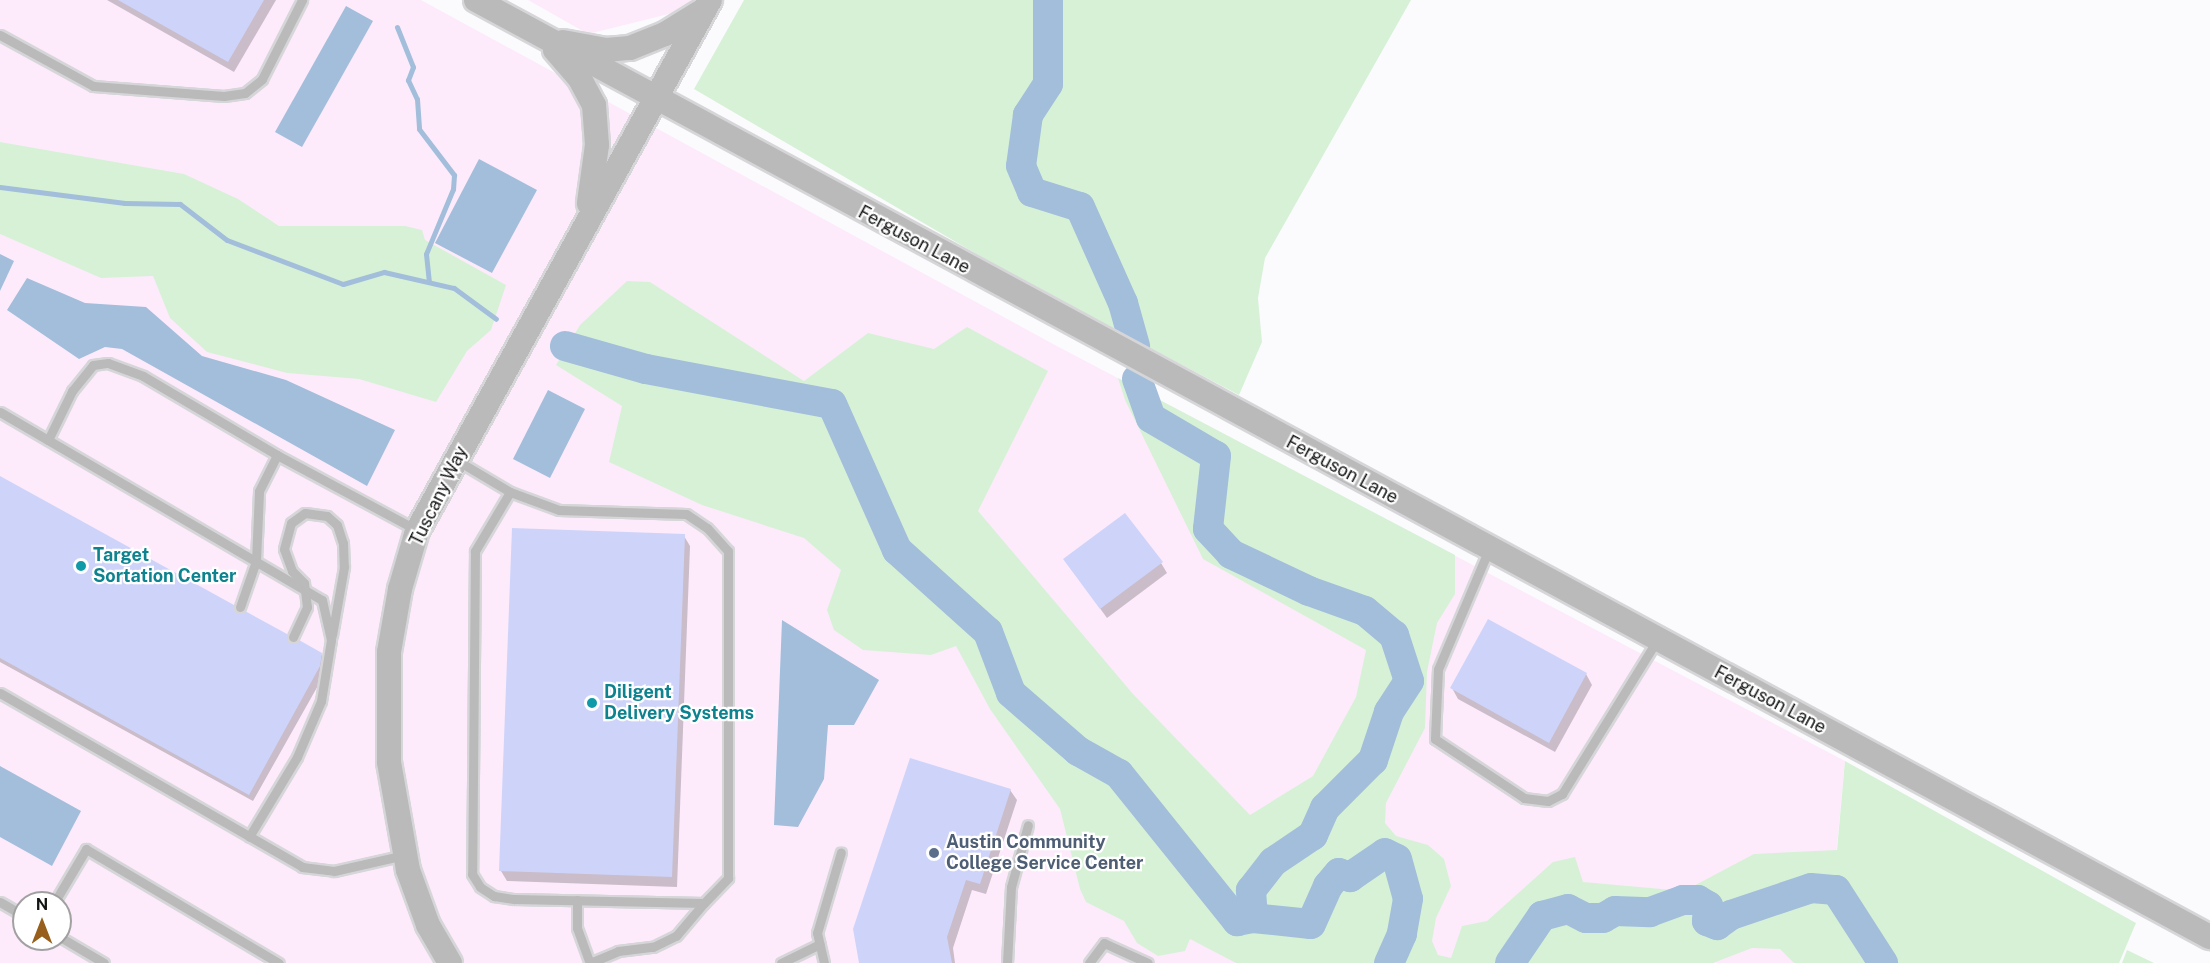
<!DOCTYPE html>
<style>
body{margin:0}
#map{position:relative;width:2210px;height:963px;overflow:hidden;background:#fbfbfe;font-family:"Public Sans",sans-serif}
div>[style]{position:absolute}
[style*='--x']{left:calc(var(--x)*1px);top:calc(var(--y)*1px);width:calc(var(--w)*1px);rotate:calc(var(--a)*1deg)}
.industrial>*{inset:0;background:#fdebfc}
.green>*{inset:0;background:#d7f1d7}
.water>*{inset:0;background:#a2bedb}
.shadow>*{inset:0;background:#0003}
.stream>*{height:5px;margin:-2.5px;padding:0 2.5px;transform-origin:2.5px;border-radius:2.5px;background:#a2bedb}
.river>*{height:30px;margin:-15px;padding:0 15px;transform-origin:15px;border-radius:15px;background:#a2bedb}
.building>*{inset:0;background:#ced4f9}
.roads{filter:drop-shadow(2px 0 #d6d6d9) drop-shadow(-2px 0 #d6d6d9) drop-shadow(0 2px #d6d6d9) drop-shadow(0 -2px #d6d6d9)}
.service>*{height:9px;margin:-4.5px;padding:0 4.5px;transform-origin:4.5px;border-radius:4.5px;background:#bbbaba}
.tertiary>*{height:24px;margin:-12px;padding:0 12px;transform-origin:12px;border-radius:12px;background:#bbbaba}
.dots>*{width:16px;height:16px;translate:-50% -50%;box-sizing:border-box;border:3px solid #fff;border-radius:50%}
span{translate:-50% -50%;white-space:nowrap;text-align:center;line-height:1.15;-webkit-text-stroke:4.5px #fff;paint-order:stroke}
.street-label{font-size:18px;color:#131414}
.culture-label{font-size:18px;color:#0d838f;font-weight:700}
.left{translate:0 -50%;text-align:left}
.service-label{font-size:18px;color:#4e5e75;font-weight:700}
.north{position:absolute;left:12px;top:891px;width:60px;height:60px;box-sizing:border-box;background:#fff;border:2px solid #a1a1a1;border-radius:50%;rotate:0deg;font-size:16px;font-weight:700;line-height:24px;text-align:center;color:#131414}
.north::after{content:'';display:block;margin:auto;width:21px;height:27px;background:#975f1b;clip-path:polygon(50% 0,100% 100%,50% 72%,0 100%)}
</style>
<div id="map">
<div class="industrial">
<i style="clip-path:polygon(evenodd,0 0,421px 0,1055px 345px,1845px 761px,1826px 963px,0 963px,0 0,24px 903px,60px 903px,60px 939px,24px 939px,24px 903px)"></i>
<i style="clip-path:polygon(528px 0,693px 0,689px 9px,588px 34px)"></i>
</div>
<div class="green">
<i style="clip-path:polygon(744px 0,1411px 0,1265px 258px,1258px 298px,1262px 342px,1239px 395px,1021px 280px,694px 89px)"></i>
<i style="clip-path:polygon(0 142px,184px 174px,238px 199px,279px 226px,405px 226px,422px 230px,425px 240px,506px 285px,491px 330px,467px 351px,436px 402px,359px 379px,287px 373px,207px 352px,170px 318px,153px 276px,101px 278px,0 234px)"></i>
<i style="clip-path:polygon(627px 281px,650px 282px,804px 381px,868px 333px,934px 349px,967px 327px,1048px 371px,978px 511px,1133px 694px,1250px 815px,1313px 776px,1356px 697px,1366px 650px,1203px 559px,1125px 400px,1118px 378px,1455px 555px,1455px 594px,1437px 623px,1427px 672px,1425px 728px,1386px 803px,1385px 823px,1396px 836px,1428px 845px,1444px 859px,1451px 886px,1436px 918px,1432px 941px,1438px 955px,1451px 958px,1462px 926px,1487px 921px,1553px 862px,1575px 857px,1583px 882px,1684px 891px,1754px 854px,1837px 850px,1845px 761px,2136px 923px,2119px 963px,1794px 963px,1780px 949px,1752px 948px,1713px 963px,1236px 963px,1190px 939px,1185px 951px,1158px 956px,1137px 943px,1124px 921px,1086px 902px,1080px 889px,1060px 809px,990px 709px,956px 646px,931px 655px,863px 650px,834px 630px,827px 610px,841px 570px,804px 538px,702px 505px,609px 462px,622px 406px,556px 365px,580px 325px)"></i>
<i style="clip-path:polygon(2127px 950px,2154px 963px,2122px 963px)"></i>
</div>
<div class="water">
<i style="clip-path:polygon(346px 6px,373px 21px,302px 147px,275px 132px)"></i>
<i style="clip-path:polygon(479px 159px,537px 190px,492px 273px,435px 243px)"></i>
<i style="clip-path:polygon(0 254px,14px 261px,0 291px)"></i>
<i style="clip-path:polygon(27px 278px,85px 303px,146px 307px,202px 356px,286px 380px,395px 430px,367px 486px,122px 349px,105px 347px,79px 359px,7px 310px)"></i>
<i style="clip-path:polygon(548px 390px,585px 409px,550px 478px,513px 459px)"></i>
<i style="clip-path:polygon(782px 620px,879px 680px,854px 725px,828px 725px,824px 779px,798px 827px,774px 825px)"></i>
<i style="clip-path:polygon(0 766px,81px 811px,52px 866px,0 837px)"></i>
</div>
<div class="shadow">
<i style="clip-path:polygon(107px 0,276px 0,234px 72px)"></i>
<i style="clip-path:polygon(0 478px,238px 615px,286px 635px,291px 644px,321px 654px,326px 663px,324px 675px,253px 801px,0 662px)"></i>
<i style="clip-path:polygon(684px 536px,690px 546px,677px 887px,507px 881px,501px 871px)"></i>
<i style="clip-path:polygon(1065px 560px,1161px 563px,1167px 573px,1107px 618px)"></i>
<i style="clip-path:polygon(1586px 674px,1592px 685px,1555px 752px,1458px 699px,1452px 688px)"></i>
<i style="clip-path:polygon(1010px 790px,1017px 800px,986px 894px,972px 890px,953px 948px,955px 963px,861px 963px)"></i>
</div>
<div class="stream">
<i style="--x:397;--y:27;--w:43;--a:68.2"></i>
<i style="--x:413;--y:67;--w:14;--a:111"></i>
<i style="--x:408;--y:80;--w:21;--a:65"></i>
<i style="--x:417;--y:99;--w:30;--a:86"></i>
<i style="--x:419;--y:129;--w:58;--a:52.7"></i>
<i style="--x:454;--y:175;--w:14;--a:94"></i>
<i style="--x:453;--y:189;--w:70;--a:112.6"></i>
<i style="--x:426;--y:254;--w:28;--a:84"></i>
<i style="--x:0;--y:187;--w:126;--a:7.3"></i>
<i style="--x:125;--y:203;--w:55;--a:1"></i>
<i style="--x:180;--y:204;--w:59;--a:37.5"></i>
<i style="--x:227;--y:240;--w:124;--a:20.8"></i>
<i style="--x:343;--y:284;--w:43;--a:-16.3"></i>
<i style="--x:384;--y:272;--w:72;--a:12.9"></i>
<i style="--x:454;--y:288;--w:52;--a:36.4"></i>
</div>
<div class="river">
<i style="--x:1048;--y:0;--w:84;--a:90"></i>
<i style="--x:1048;--y:84;--w:37;--a:123"></i>
<i style="--x:1028;--y:115;--w:51;--a:97.8"></i>
<i style="--x:1021;--y:166;--w:28;--a:67"></i>
<i style="--x:1032;--y:192;--w:50;--a:17.4"></i>
<i style="--x:1080;--y:207;--w:105;--a:65.9"></i>
<i style="--x:1123;--y:303;--w:45;--a:74.4"></i>
<i style="--x:565;--y:346;--w:84;--a:15.9"></i>
<i style="--x:646;--y:369;--w:189;--a:10.7"></i>
<i style="--x:832;--y:404;--w:160;--a:66"></i>
<i style="--x:897;--y:550;--w:122;--a:42"></i>
<i style="--x:988;--y:632;--w:65;--a:69.3"></i>
<i style="--x:1011;--y:693;--w:89;--a:40.9"></i>
<i style="--x:1078;--y:751;--w:47;--a:29.3"></i>
<i style="--x:1119;--y:774;--w:189;--a:51.2"></i>
<i style="--x:1237;--y:921;--w:16;--a:-11"></i>
<i style="--x:1253;--y:918;--w:58;--a:5.9"></i>
<i style="--x:1311;--y:924;--w:42;--a:-65.9"></i>
<i style="--x:1328;--y:886;--w:17;--a:-50"></i>
<i style="--x:1339;--y:873;--w:12;--a:20"></i>
<i style="--x:1350;--y:877;--w:42;--a:-34.4"></i>
<i style="--x:1385;--y:853;--w:13;--a:27"></i>
<i style="--x:1397;--y:859;--w:41;--a:74.6"></i>
<i style="--x:1408;--y:899;--w:36;--a:100"></i>
<i style="--x:1402;--y:934;--w:32;--a:114"></i>
<i style="--x:1137;--y:379;--w:41;--a:70.3"></i>
<i style="--x:1151;--y:418;--w:75;--a:30.3"></i>
<i style="--x:1216;--y:456;--w:73;--a:96.3"></i>
<i style="--x:1208;--y:529;--w:34;--a:47"></i>
<i style="--x:1231;--y:554;--w:86;--a:25.4"></i>
<i style="--x:1309;--y:591;--w:59;--a:19.7"></i>
<i style="--x:1365;--y:611;--w:38;--a:40"></i>
<i style="--x:1394;--y:635;--w:48;--a:71.9"></i>
<i style="--x:1409;--y:681;--w:37;--a:123"></i>
<i style="--x:1389;--y:712;--w:51;--a:108.4"></i>
<i style="--x:1373;--y:760;--w:68;--a:135"></i>
<i style="--x:1325;--y:808;--w:30;--a:114"></i>
<i style="--x:1313;--y:835;--w:48;--a:146"></i>
<i style="--x:1273;--y:862;--w:36;--a:128"></i>
<i style="--x:1251;--y:890;--w:28;--a:86"></i>
<i style="--x:1510;--y:963;--w:57;--a:-55.8"></i>
<i style="--x:1542;--y:916;--w:27;--a:-15"></i>
<i style="--x:1568;--y:909;--w:20;--a:27"></i>
<i style="--x:1586;--y:918;--w:17;--a:0"></i>
<i style="--x:1603;--y:918;--w:14;--a:-30"></i>
<i style="--x:1615;--y:911;--w:35;--a:2"></i>
<i style="--x:1650;--y:912;--w:35;--a:-20"></i>
<i style="--x:1683;--y:900;--w:15;--a:0"></i>
<i style="--x:1698;--y:900;--w:12;--a:31"></i>
<i style="--x:1708;--y:906;--w:15;--a:94"></i>
<i style="--x:1707;--y:921;--w:11;--a:22"></i>
<i style="--x:1717;--y:925;--w:17;--a:-36"></i>
<i style="--x:1731;--y:915;--w:84;--a:-18.6"></i>
<i style="--x:1811;--y:888;--w:25;--a:5"></i>
<i style="--x:1836;--y:890;--w:87;--a:57.2"></i>
</div>
<div class="building">
<i style="clip-path:polygon(118px 0,264px 0,228px 62px)"></i>
<i style="clip-path:polygon(0 476px,234px 605px,237px 613px,245px 611px,287px 634px,290px 643px,299px 640px,322px 653px,320px 666px,249px 795px,0 658px)"></i>
<i style="clip-path:polygon(1125px 513px,1163px 562px,1100px 609px,1063px 559px)"></i>
<i style="clip-path:polygon(512px 528px,685px 534px,672px 877px,499px 871px)"></i>
<i style="clip-path:polygon(1488px 619px,1587px 673px,1549px 743px,1450px 688px)"></i>
<i style="clip-path:polygon(910px 758px,1011px 789px,980px 884px,966px 880px,947px 937px,952px 963px,859px 963px,853px 929px)"></i>
</div>
<div class="roads">
<div class="service">
<i style="--x:0;--y:35;--w:106;--a:28.7"></i>
<i style="--x:93;--y:86;--w:131;--a:4.4"></i>
<i style="--x:224;--y:96;--w:21;--a:-8"></i>
<i style="--x:245;--y:93;--w:22;--a:-39"></i>
<i style="--x:262;--y:79;--w:89;--a:-63.1"></i>
<i style="--x:0;--y:412;--w:373;--a:30.3"></i>
<i style="--x:322;--y:600;--w:41;--a:77.3"></i>
<i style="--x:331;--y:640;--w:62;--a:99.3"></i>
<i style="--x:321;--y:701;--w:61;--a:113.2"></i>
<i style="--x:297;--y:757;--w:93;--a:121"></i>
<i style="--x:48;--y:440;--w:55;--a:-63.9"></i>
<i style="--x:72;--y:391;--w:33;--a:-51"></i>
<i style="--x:93;--y:365;--w:15;--a:-8"></i>
<i style="--x:108;--y:363;--w:37;--a:20"></i>
<i style="--x:143;--y:376;--w:156;--a:30.5"></i>
<i style="--x:277;--y:455;--w:157;--a:28.2"></i>
<i style="--x:458;--y:461;--w:61;--a:30.8"></i>
<i style="--x:510;--y:492;--w:69;--a:120.7"></i>
<i style="--x:475;--y:551;--w:323;--a:90.5"></i>
<i style="--x:472;--y:874;--w:15;--a:58"></i>
<i style="--x:480;--y:887;--w:17;--a:33"></i>
<i style="--x:494;--y:896;--w:20;--a:9"></i>
<i style="--x:514;--y:899;--w:190;--a:1.2"></i>
<i style="--x:704;--y:903;--w:35;--a:-46"></i>
<i style="--x:728;--y:878;--w:327;--a:-90"></i>
<i style="--x:728;--y:551;--w:31;--a:-132"></i>
<i style="--x:707;--y:528;--w:25;--a:-146"></i>
<i style="--x:686;--y:514;--w:127;--a:-178.2"></i>
<i style="--x:559;--y:510;--w:52;--a:-159.8"></i>
<i style="--x:1489;--y:549;--w:130;--a:113"></i>
<i style="--x:1438;--y:669;--w:70;--a:92.5"></i>
<i style="--x:1435;--y:739;--w:107;--a:33.5"></i>
<i style="--x:1524;--y:798;--w:24;--a:7"></i>
<i style="--x:1548;--y:801;--w:16;--a:-27"></i>
<i style="--x:1562;--y:794;--w:181;--a:-58.3"></i>
<i style="--x:240;--y:607;--w:49;--a:-70.8"></i>
<i style="--x:256;--y:561;--w:70;--a:-87.5"></i>
<i style="--x:259;--y:491;--w:40;--a:-63.4"></i>
<i style="--x:293;--y:637;--w:33;--a:-65"></i>
<i style="--x:307;--y:607;--w:24;--a:-97"></i>
<i style="--x:304;--y:583;--w:17;--a:-135"></i>
<i style="--x:292;--y:571;--w:23;--a:-110"></i>
<i style="--x:284;--y:549;--w:27;--a:-75"></i>
<i style="--x:291;--y:523;--w:17;--a:-36"></i>
<i style="--x:305;--y:513;--w:22;--a:8"></i>
<i style="--x:327;--y:516;--w:13;--a:42"></i>
<i style="--x:337;--y:525;--w:19;--a:72"></i>
<i style="--x:343;--y:543;--w:24;--a:88"></i>
<i style="--x:344;--y:567;--w:69;--a:100"></i>
<i style="--x:0;--y:693;--w:349;--a:29.9"></i>
<i style="--x:302;--y:867;--w:32;--a:7"></i>
<i style="--x:334;--y:871;--w:73;--a:-12.7"></i>
<i style="--x:577;--y:900;--w:28;--a:90"></i>
<i style="--x:577;--y:928;--w:37;--a:70"></i>
<i style="--x:0;--y:902;--w:28;--a:30"></i>
<i style="--x:54;--y:903;--w:63;--a:-59.3"></i>
<i style="--x:86;--y:849;--w:224;--a:30.6"></i>
<i style="--x:60;--y:937;--w:51;--a:30.6"></i>
<i style="--x:590;--y:963;--w:30;--a:-23"></i>
<i style="--x:618;--y:951;--w:35;--a:-7"></i>
<i style="--x:653;--y:947;--w:25;--a:-26"></i>
<i style="--x:676;--y:936;--w:43;--a:-49.7"></i>
<i style="--x:781;--y:963;--w:43;--a:-26"></i>
<i style="--x:824;--y:963;--w:31;--a:-103"></i>
<i style="--x:817;--y:933;--w:84;--a:-73.5"></i>
<i style="--x:1007;--y:963;--w:76;--a:-87"></i>
<i style="--x:1011;--y:887;--w:64;--a:-74.7"></i>
<i style="--x:1089;--y:963;--w:25;--a:-53"></i>
<i style="--x:1104;--y:943;--w:48;--a:24.4"></i>
</div>
<div class="tertiary">
<i style="--x:476;--y:0;--w:1971;--a:28.39"></i>
<i style="--x:563;--y:42;--w:44;--a:10.5"></i>
<i style="--x:606;--y:50;--w:24;--a:-5"></i>
<i style="--x:630;--y:48;--w:38;--a:-22"></i>
<i style="--x:665;--y:34;--w:40;--a:-32"></i>
<i style="--x:555;--y:50;--w:38;--a:49"></i>
<i style="--x:580;--y:79;--w:30;--a:62"></i>
<i style="--x:594;--y:105;--w:40;--a:85.7"></i>
<i style="--x:597;--y:145;--w:59;--a:97.9"></i>
<i style="--x:450;--y:963;--w:44;--a:-120.1"></i>
<i style="--x:428;--y:925;--w:59;--a:-110"></i>
<i style="--x:408;--y:870;--w:110;--a:-100"></i>
<i style="--x:389;--y:762;--w:110;--a:-90"></i>
<i style="--x:389;--y:652;--w:64;--a:-80.1"></i>
<i style="--x:400;--y:589;--w:60;--a:-73.7"></i>
<i style="--x:417;--y:531;--w:606;--a:-61.11"></i>
</div>
</div>
<div class="dots">
<i style="left:81px;top:566px;background:#0f9aa8"></i>
<i style="left:592px;top:703px;background:#0f9aa8"></i>
<i style="left:934px;top:853px;background:#5c6f8a"></i>
</div>
<div class="street-label">
<span style="left:914px;top:240px;rotate:28deg">Ferguson Lane</span>
<span style="left:1342px;top:470px;rotate:28deg">Ferguson Lane</span>
<span style="left:439px;top:496px;rotate:-64deg">Tuscany Way</span>
<span style="left:1770px;top:700px;rotate:28deg">Ferguson Lane</span>
</div>
<div class="culture-label">
<span class="left" style="left:93px;top:566px">Target<br>Sortation Center</span>
<span class="left" style="left:604px;top:703px">Diligent<br>Delivery Systems</span>
</div>
<div class="service-label">
<span class="left" style="left:946px;top:853px">Austin Community<br>College Service Center</span>
</div>
<div class="north">N</div>
</div>
